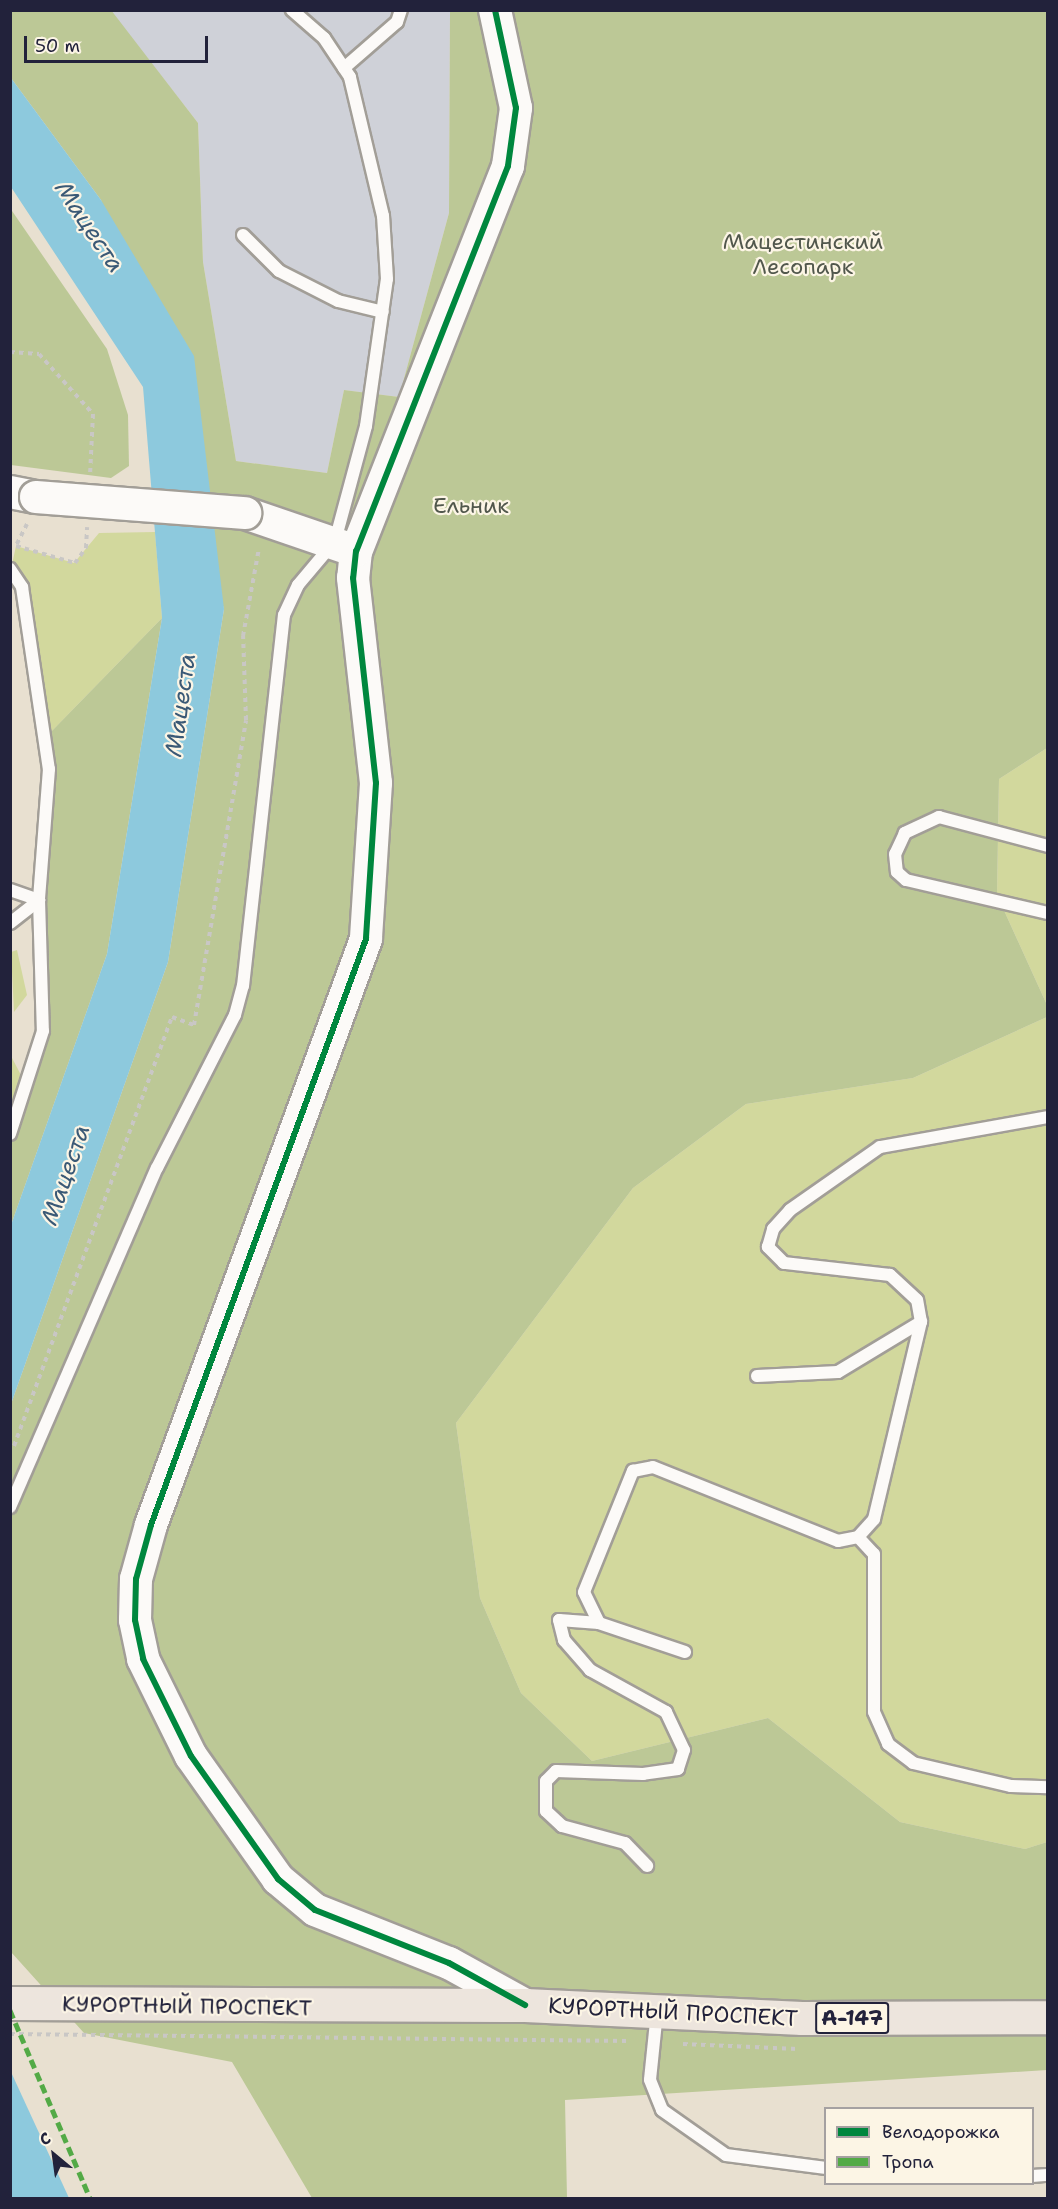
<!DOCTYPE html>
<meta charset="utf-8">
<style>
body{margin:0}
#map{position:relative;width:1058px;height:2209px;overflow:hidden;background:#e8e0d0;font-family:"Shantell Sans",sans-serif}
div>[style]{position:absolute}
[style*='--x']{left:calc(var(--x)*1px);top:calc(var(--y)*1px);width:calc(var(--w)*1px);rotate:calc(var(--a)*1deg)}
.industrial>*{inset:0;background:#cfd1d8}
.green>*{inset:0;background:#d2d89d}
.forest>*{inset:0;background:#bcc896}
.water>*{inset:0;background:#8dc9dd}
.path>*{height:4px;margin-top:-2px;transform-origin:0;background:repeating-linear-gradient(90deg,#c9c7c5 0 4.5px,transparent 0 9px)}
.roads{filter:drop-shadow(2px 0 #a29e97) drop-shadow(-2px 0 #a29e97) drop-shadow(0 2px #a29e97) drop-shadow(0 -2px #a29e97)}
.service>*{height:12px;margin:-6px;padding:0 6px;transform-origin:6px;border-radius:6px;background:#fcfaf8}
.tertiary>*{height:32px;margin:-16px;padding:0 16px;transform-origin:16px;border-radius:16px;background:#fcfaf8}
.primary>*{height:33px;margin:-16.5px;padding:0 16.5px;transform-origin:16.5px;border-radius:16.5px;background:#ede5dd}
.bridges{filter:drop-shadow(2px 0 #a29e97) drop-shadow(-2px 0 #a29e97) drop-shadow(0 2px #a29e97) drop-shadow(0 -2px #a29e97)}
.tertiary-bridge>*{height:32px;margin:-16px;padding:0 16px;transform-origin:16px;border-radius:16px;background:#fcfaf8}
.quiet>*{height:4.5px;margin-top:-2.25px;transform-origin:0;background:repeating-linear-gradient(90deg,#53aa46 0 9px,transparent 0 13.5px)}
.cycleway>*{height:6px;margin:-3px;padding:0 3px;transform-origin:3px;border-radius:3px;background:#00873e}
span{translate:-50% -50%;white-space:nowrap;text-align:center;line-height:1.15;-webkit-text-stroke:4.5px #fcf5e5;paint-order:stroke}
.shield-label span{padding:2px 4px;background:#fcf5e5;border:2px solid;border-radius:4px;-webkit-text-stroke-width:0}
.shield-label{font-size:21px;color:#22223b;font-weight:700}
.park-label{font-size:22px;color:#51574c}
.street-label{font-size:22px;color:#22223b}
.water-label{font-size:24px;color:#3a5976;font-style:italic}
.frame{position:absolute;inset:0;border:12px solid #22223b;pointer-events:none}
.legend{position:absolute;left:824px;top:2107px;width:210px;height:78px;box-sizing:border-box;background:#fcf5e5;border:2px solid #a5a1a1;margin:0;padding:8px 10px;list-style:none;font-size:18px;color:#22223b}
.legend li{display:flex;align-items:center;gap:12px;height:30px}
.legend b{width:30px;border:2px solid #a5a1a1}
.north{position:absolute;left:24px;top:2125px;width:60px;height:60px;-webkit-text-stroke:4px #fcf5e5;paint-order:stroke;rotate:331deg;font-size:16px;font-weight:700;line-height:24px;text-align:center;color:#22223b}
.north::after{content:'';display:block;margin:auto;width:21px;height:27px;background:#22223b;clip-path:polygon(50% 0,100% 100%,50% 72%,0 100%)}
.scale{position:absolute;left:24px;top:36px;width:184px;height:27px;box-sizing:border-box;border:3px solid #22223b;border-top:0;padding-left:8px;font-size:18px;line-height:21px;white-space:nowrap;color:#22223b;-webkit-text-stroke:4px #fcf5e5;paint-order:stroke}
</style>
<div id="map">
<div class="industrial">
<i style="clip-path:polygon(111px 11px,450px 11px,449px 213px,399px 397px,344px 390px,327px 473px,236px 461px,203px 262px,198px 123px)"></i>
</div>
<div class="green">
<i style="clip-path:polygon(155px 532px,162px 618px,46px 737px,22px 587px,11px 569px,16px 546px,74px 563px,99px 533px)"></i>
<i style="clip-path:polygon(1047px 748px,1047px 1005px,997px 895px,999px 779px)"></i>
<i style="clip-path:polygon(17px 950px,27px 995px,14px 1012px,11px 952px)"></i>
<i style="clip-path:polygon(1047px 1017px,1047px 1842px,1025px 1849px,900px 1822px,768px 1718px,592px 1761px,521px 1693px,480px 1598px,456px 1423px,633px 1188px,746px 1104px,913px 1078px)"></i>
<i style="clip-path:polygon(11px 1056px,22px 1077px,11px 1109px)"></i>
</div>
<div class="forest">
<i style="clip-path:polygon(111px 10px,198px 123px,203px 262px,236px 461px,327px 473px,344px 390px,399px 397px,449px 213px,450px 11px,1047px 11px,1047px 748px,999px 779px,997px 895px,1047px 1005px,1047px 1017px,913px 1078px,746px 1104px,633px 1188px,456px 1423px,480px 1598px,521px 1693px,592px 1761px,768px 1718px,900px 1822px,1025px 1849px,1047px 1842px,1047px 2070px,565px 2100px,567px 2198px,312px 2198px,232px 2062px,84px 2033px,11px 1952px,11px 1404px,168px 962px,224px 609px,101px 200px,11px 78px,11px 11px)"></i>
<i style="clip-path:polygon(10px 208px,107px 349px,128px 415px,129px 466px,111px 478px,11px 465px)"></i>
<i style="clip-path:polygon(162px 618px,107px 954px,11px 1225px,11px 1133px,43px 1031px,46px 737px)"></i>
</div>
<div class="water">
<i style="clip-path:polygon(11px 78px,101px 200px,194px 356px,224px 609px,168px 962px,11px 1404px,11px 1225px,107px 954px,162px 618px,143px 387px,11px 187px)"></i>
<i style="clip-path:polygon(10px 2072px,11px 2072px,69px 2198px,11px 2198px)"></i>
</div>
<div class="path">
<i style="--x:10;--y:352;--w:29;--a:4"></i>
<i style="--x:39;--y:354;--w:81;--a:48"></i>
<i style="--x:93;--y:414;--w:61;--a:92.8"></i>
<i style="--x:27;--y:524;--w:25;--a:117"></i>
<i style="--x:16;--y:546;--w:61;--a:16.1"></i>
<i style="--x:75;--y:563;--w:19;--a:-54"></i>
<i style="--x:86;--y:548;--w:21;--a:-87"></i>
<i style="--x:14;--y:1446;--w:457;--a:-69.8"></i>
<i style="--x:172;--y:1017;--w:23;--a:20"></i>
<i style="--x:194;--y:1025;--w:309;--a:-80.3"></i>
<i style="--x:246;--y:720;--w:84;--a:-92"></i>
<i style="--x:243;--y:636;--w:89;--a:-79.7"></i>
<i style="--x:10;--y:2034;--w:621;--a:0.65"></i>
<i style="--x:683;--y:2044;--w:115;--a:2.5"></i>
</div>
<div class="roads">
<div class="service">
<i style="--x:344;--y:68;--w:70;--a:-41"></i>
<i style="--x:397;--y:22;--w:13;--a:-72"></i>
<i style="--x:243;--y:235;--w:51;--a:45"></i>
<i style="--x:279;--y:271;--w:66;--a:27"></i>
<i style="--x:338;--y:301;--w:46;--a:13.7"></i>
<i style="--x:10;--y:569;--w:22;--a:56"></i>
<i style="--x:22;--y:587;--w:184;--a:81.6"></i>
<i style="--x:49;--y:769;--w:131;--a:94.4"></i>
<i style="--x:39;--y:900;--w:131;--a:88.3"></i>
<i style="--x:43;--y:1031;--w:108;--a:107.8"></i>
<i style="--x:1048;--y:846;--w:113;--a:-165.1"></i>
<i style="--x:939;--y:817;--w:38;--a:155"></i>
<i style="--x:905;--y:833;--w:23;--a:115"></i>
<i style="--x:895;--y:854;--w:18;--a:84"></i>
<i style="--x:897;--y:872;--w:12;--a:42"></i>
<i style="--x:906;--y:880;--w:146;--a:13.1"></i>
<i style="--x:10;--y:890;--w:31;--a:19"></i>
<i style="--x:10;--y:923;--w:37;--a:-38"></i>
<i style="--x:757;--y:1376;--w:81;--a:-2.8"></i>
<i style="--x:838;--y:1372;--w:97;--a:-31.1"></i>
<i style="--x:921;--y:1322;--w:22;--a:-100"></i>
<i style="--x:917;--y:1300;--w:37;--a:-137"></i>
<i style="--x:890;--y:1275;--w:107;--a:-173.5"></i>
<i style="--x:784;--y:1263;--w:23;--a:-135"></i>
<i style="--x:768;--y:1247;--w:19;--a:-74"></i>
<i style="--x:773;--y:1229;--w:25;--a:-48"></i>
<i style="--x:790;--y:1210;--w:110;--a:-35"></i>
<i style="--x:880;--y:1147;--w:171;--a:-10.1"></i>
<i style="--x:10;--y:1507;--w:369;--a:-66.6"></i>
<i style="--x:157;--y:1168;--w:172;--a:-63"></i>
<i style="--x:235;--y:1015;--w:30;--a:-75"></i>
<i style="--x:243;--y:986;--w:373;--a:-83.7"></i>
<i style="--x:284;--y:615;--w:33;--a:-65"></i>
<i style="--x:298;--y:585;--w:57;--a:-49.9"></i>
<i style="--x:335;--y:541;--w:119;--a:-74.9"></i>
<i style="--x:366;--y:426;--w:148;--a:-81.9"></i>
<i style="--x:387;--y:279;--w:63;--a:-93.6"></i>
<i style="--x:383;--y:216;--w:143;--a:-103.4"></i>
<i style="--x:350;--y:77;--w:47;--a:-123.7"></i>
<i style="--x:324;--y:38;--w:43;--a:-138.8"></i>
<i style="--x:858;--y:1537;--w:23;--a:47"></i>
<i style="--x:874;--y:1554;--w:158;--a:90"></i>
<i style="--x:874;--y:1712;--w:35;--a:66"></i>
<i style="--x:888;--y:1744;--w:31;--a:37"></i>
<i style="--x:913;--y:1763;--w:101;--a:13.2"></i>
<i style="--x:1011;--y:1786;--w:37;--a:2"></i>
<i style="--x:599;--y:1623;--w:40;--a:-175.7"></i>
<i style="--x:559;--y:1620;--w:21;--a:76"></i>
<i style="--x:564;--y:1640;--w:40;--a:49"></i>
<i style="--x:590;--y:1670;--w:87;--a:28.9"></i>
<i style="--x:666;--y:1712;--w:42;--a:64.7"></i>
<i style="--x:684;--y:1750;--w:20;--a:108"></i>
<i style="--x:678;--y:1769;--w:35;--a:172"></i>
<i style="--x:643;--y:1774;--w:87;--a:-178"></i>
<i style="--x:556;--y:1771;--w:14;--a:135"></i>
<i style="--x:546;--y:1781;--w:30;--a:90"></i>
<i style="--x:546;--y:1811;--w:22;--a:43"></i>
<i style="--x:562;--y:1826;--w:65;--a:15.1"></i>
<i style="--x:625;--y:1843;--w:32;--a:46"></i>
<i style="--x:685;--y:1652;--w:91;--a:-161.4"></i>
<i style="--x:599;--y:1623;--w:34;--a:-116"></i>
<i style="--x:584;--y:1592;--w:131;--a:-68"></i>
<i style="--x:633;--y:1471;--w:20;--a:-11"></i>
<i style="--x:653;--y:1467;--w:199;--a:21.8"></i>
<i style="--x:838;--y:1541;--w:20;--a:-11"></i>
<i style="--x:858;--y:1537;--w:24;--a:-48"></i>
<i style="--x:874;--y:1519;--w:203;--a:-76.6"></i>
<i style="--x:657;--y:2012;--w:68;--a:95.9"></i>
<i style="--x:650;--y:2080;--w:32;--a:68"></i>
<i style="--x:662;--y:2110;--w:78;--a:35.1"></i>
<i style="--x:726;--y:2155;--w:101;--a:7.4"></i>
<i style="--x:1032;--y:2176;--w:16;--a:-4"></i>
</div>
<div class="tertiary">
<i style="--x:495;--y:10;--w:100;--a:77.9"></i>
<i style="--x:516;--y:108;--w:59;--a:97.9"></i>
<i style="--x:508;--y:166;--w:414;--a:111.5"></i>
<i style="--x:356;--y:551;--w:27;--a:96"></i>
<i style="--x:353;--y:578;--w:206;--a:83.6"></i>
<i style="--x:376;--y:783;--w:156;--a:93.7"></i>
<i style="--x:366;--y:939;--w:624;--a:110.15"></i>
<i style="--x:151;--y:1525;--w:56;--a:105.5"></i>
<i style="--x:136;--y:1579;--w:41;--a:91.4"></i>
<i style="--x:135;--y:1620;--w:40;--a:78"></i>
<i style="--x:143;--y:1659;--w:108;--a:63.7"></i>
<i style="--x:191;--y:1756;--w:151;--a:54.7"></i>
<i style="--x:278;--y:1879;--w:48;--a:40"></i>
<i style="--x:315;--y:1910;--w:144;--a:21.6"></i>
<i style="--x:449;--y:1963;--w:87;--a:28.9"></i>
<i style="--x:10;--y:492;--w:26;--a:11"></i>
<i style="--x:245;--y:513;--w:117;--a:18.9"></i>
</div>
<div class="primary">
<i style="--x:10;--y:2003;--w:515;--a:0.22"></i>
<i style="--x:525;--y:2005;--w:277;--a:2.7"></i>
<i style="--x:802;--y:2018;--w:246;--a:-0.2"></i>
</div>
</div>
<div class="bridges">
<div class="tertiary-bridge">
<i style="--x:36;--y:497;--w:210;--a:4.4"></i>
</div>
</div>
<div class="quiet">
<i style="--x:10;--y:2010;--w:204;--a:66.9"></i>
</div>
<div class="cycleway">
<i style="--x:495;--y:10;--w:100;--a:77.9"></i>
<i style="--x:516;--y:108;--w:59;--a:97.9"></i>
<i style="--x:508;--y:166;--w:414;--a:111.5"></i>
<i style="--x:356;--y:551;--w:27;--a:96"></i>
<i style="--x:353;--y:578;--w:206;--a:83.6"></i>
<i style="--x:376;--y:783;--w:156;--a:93.7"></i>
<i style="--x:366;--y:939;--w:624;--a:110.15"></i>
<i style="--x:151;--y:1525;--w:56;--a:105.5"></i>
<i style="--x:136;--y:1579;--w:41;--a:91.4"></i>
<i style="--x:135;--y:1620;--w:40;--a:78"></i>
<i style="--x:143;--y:1659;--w:108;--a:63.7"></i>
<i style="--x:191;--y:1756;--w:151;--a:54.7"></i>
<i style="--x:278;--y:1879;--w:48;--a:40"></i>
<i style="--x:315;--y:1910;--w:144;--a:21.6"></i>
<i style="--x:449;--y:1963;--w:87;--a:28.9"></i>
</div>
<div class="shield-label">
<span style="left:852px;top:2018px">А-147</span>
</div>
<div class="park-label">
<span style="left:803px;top:254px">Мацестинский<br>Лесопарк</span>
<span style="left:471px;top:506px">Ельник</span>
</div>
<div class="street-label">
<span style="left:187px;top:2006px;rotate:1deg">КУРОРТНЫЙ ПРОСПЕКТ</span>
<span style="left:673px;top:2012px;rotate:3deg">КУРОРТНЫЙ ПРОСПЕКТ</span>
</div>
<div class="water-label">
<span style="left:89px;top:227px;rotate:56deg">Мацеста</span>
<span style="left:181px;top:705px;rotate:-82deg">Мацеста</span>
<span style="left:66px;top:1175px;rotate:-71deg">Мацеста</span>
</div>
<div class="frame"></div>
<ul class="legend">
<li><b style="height:8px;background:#00873e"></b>Велодорожка</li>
<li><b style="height:8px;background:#53aa46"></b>Тропа</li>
</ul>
<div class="north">С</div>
<div class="scale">50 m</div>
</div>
